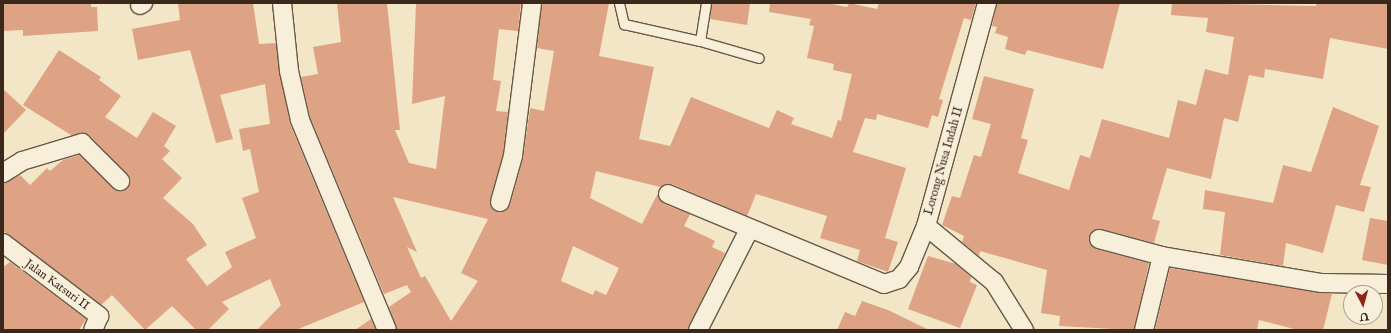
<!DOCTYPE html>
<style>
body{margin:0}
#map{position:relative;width:1391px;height:333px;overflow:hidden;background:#f3e6c6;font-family:"IM FELL English",serif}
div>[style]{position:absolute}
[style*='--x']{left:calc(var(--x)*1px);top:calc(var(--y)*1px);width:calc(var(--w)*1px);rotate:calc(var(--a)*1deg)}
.building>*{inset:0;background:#dea285}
.roads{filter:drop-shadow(1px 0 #695847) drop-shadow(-1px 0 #695847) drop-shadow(0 1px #695847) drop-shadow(0 -1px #695847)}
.lane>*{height:9px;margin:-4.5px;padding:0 4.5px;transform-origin:4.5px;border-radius:4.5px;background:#f7efda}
.street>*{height:18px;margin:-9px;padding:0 9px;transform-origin:9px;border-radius:9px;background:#f7efda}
span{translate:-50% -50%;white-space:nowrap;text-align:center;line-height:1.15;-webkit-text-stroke:3.5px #f7efda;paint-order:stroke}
.street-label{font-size:12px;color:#3b281d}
.frame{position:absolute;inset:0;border:4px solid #3b281d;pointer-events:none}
.north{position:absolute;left:1343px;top:285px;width:40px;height:40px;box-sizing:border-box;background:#f7efda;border:1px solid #ac9f8e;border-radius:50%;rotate:174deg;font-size:11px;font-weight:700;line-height:16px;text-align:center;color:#3b281d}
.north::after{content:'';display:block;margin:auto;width:14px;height:18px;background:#8f2418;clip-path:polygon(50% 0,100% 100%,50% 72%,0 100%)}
</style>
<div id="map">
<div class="building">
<i style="clip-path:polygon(3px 3px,91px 3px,91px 7px,97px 7px,98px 31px,23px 36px,23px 30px,3px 31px)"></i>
<i style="clip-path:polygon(178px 3px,253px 3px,259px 44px,276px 43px,290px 124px,364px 302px,296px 330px,257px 330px,281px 305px,270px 279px,222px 302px,229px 309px,208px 330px,196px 330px,172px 306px,145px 330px,112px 295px,101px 305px,3px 231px,3px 183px,20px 175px,30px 185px,47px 168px,50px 171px,63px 160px,79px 155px,117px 191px,123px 191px,130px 184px,127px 174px,89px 135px,71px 135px,23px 105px,59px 50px,101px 77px,99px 80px,121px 96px,105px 117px,137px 138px,153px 112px,176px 126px,164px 146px,170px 151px,162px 159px,182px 178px,163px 198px,193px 224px,207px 245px,186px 259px,207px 286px,232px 267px,225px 252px,256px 238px,242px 198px,259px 192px,250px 149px,243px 151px,239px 129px,270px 124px,265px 84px,220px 95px,233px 139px,216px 143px,190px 50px,138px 60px,132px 29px,180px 20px)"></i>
<i style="clip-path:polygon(evenodd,337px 3px,387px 3px,400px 130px,395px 130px,409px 163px,436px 169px,445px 96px,412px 104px,416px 3px,521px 3px,518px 31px,499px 29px,493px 80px,501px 81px,496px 111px,508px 112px,503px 154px,490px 200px,493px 210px,502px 212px,510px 205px,523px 159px,530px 108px,544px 111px,554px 51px,537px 48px,542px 3px,609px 3px,599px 56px,654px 67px,639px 139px,670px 146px,691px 97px,769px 128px,777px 110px,794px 118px,791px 124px,832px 138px,838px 120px,841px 121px,852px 74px,833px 70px,834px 64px,807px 58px,814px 26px,809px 25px,811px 19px,769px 12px,770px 3px,827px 3px,847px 7px,849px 3px,877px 9px,879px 3px,976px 3px,971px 20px,964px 18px,939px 99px,943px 100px,938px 117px,932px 115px,928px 128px,877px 114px,876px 120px,865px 118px,853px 152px,906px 168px,885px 238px,898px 242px,888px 272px,857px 261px,860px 250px,820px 238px,827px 216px,756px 194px,747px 216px,672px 184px,660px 187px,596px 171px,590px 198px,642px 224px,658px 193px,664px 204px,690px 214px,684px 226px,715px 241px,712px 247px,725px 253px,687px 330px,397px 330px,389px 307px,411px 292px,407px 285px,384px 294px,310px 117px,301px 77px,318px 74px,313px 47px,341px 42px,337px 3px,393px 197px,488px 219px,461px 273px,478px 281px,451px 321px,425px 276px,421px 278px,407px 247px,417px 252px,393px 197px,337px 3px,573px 246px,619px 268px,606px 295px,595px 290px,593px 295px,561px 281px,573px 246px)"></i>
<i style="clip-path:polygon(712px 3px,750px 3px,747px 25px,710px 19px)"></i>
<i style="clip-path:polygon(997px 3px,1120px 3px,1103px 69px,1027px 50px,1025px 55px,1005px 49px,1008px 37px,995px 33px,997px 27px,992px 26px)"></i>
<i style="clip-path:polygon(1172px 3px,1316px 6px,1317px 3px,1388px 3px,1388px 49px,1330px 38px,1323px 79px,1265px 69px,1264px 78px,1249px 75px,1238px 122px,1224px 118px,1211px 179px,1167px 168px,1152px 219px,1160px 221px,1154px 243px,1101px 229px,1089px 236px,1089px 242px,1096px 249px,1149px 263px,1134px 330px,1059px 326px,1060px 316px,1041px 313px,1047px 270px,980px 251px,979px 256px,962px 242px,964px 236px,942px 225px,952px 196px,960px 198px,974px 155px,981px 157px,991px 124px,972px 119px,984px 76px,1034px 89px,1021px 138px,1028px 140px,1018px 173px,1069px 190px,1080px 155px,1090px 158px,1102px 119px,1169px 138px,1178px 100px,1196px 105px,1205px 69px,1228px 75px,1234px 37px,1206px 32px,1208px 18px,1171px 15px)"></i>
<i style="clip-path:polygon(3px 89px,26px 110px,3px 134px)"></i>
<i style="clip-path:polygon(1333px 107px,1379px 126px,1360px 185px,1371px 187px,1364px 212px,1336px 205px,1323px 253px,1286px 243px,1283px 266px,1220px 255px,1225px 212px,1203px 209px,1205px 190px,1273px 203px,1283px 165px,1311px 172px)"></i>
<i style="clip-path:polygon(1370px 218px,1388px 221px,1388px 265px,1362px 260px)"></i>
<i style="clip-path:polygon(928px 256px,956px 264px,971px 277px,970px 282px,977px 285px,960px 328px,908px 309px)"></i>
<i style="clip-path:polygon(10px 262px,86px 319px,79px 330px,3px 330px,3px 267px)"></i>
<i style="clip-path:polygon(1170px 268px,1332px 294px,1323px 330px,1298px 330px,1259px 320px,1257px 330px,1155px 330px)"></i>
<i style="clip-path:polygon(862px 301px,888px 310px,929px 330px,837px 330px,845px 312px,855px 316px)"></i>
<i style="clip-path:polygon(371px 319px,376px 330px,355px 330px)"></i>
</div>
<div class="roads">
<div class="lane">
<i style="--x:619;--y:3;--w:22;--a:77"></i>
<i style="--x:624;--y:24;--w:78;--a:12.6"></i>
<i style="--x:700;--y:41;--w:38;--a:-81"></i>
<i style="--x:700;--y:41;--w:61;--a:16.1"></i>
</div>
<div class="street">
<i style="--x:282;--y:3;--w:68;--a:84.1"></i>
<i style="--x:289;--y:71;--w:50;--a:77.3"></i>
<i style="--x:300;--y:120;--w:227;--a:67.5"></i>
<i style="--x:987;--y:3;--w:231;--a:105.3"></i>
<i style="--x:926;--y:226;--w:88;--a:39.5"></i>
<i style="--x:994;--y:282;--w:57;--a:58"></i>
<i style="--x:140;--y:5;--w:4;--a:-34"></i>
<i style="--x:3;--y:173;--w:22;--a:-32"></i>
<i style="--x:22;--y:161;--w:63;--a:-16.7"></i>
<i style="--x:82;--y:143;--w:54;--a:45"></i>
<i style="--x:668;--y:194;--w:234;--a:22.6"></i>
<i style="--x:884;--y:284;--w:16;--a:-18"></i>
<i style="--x:899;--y:279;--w:16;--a:-50"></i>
<i style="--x:909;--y:267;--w:44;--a:-67.5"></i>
<i style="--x:500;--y:202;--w:48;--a:-74.2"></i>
<i style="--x:513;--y:156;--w:154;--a:-82.9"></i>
<i style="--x:1099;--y:239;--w:65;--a:15.1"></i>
<i style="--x:3;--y:243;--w:121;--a:37.2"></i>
<i style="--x:99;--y:316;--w:15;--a:113"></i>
<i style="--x:698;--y:330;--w:112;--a:-63"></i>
<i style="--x:1144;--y:330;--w:76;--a:-76.3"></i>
<i style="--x:1162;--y:256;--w:162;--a:9.6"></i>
<i style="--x:1322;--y:283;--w:66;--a:0.9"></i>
</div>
</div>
<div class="street-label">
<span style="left:944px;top:161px;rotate:-74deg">Lorong Nusa Indah II</span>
<span style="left:57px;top:285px;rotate:36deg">Jalan Katsuri II</span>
</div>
<div class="frame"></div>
<div class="north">U</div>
</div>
